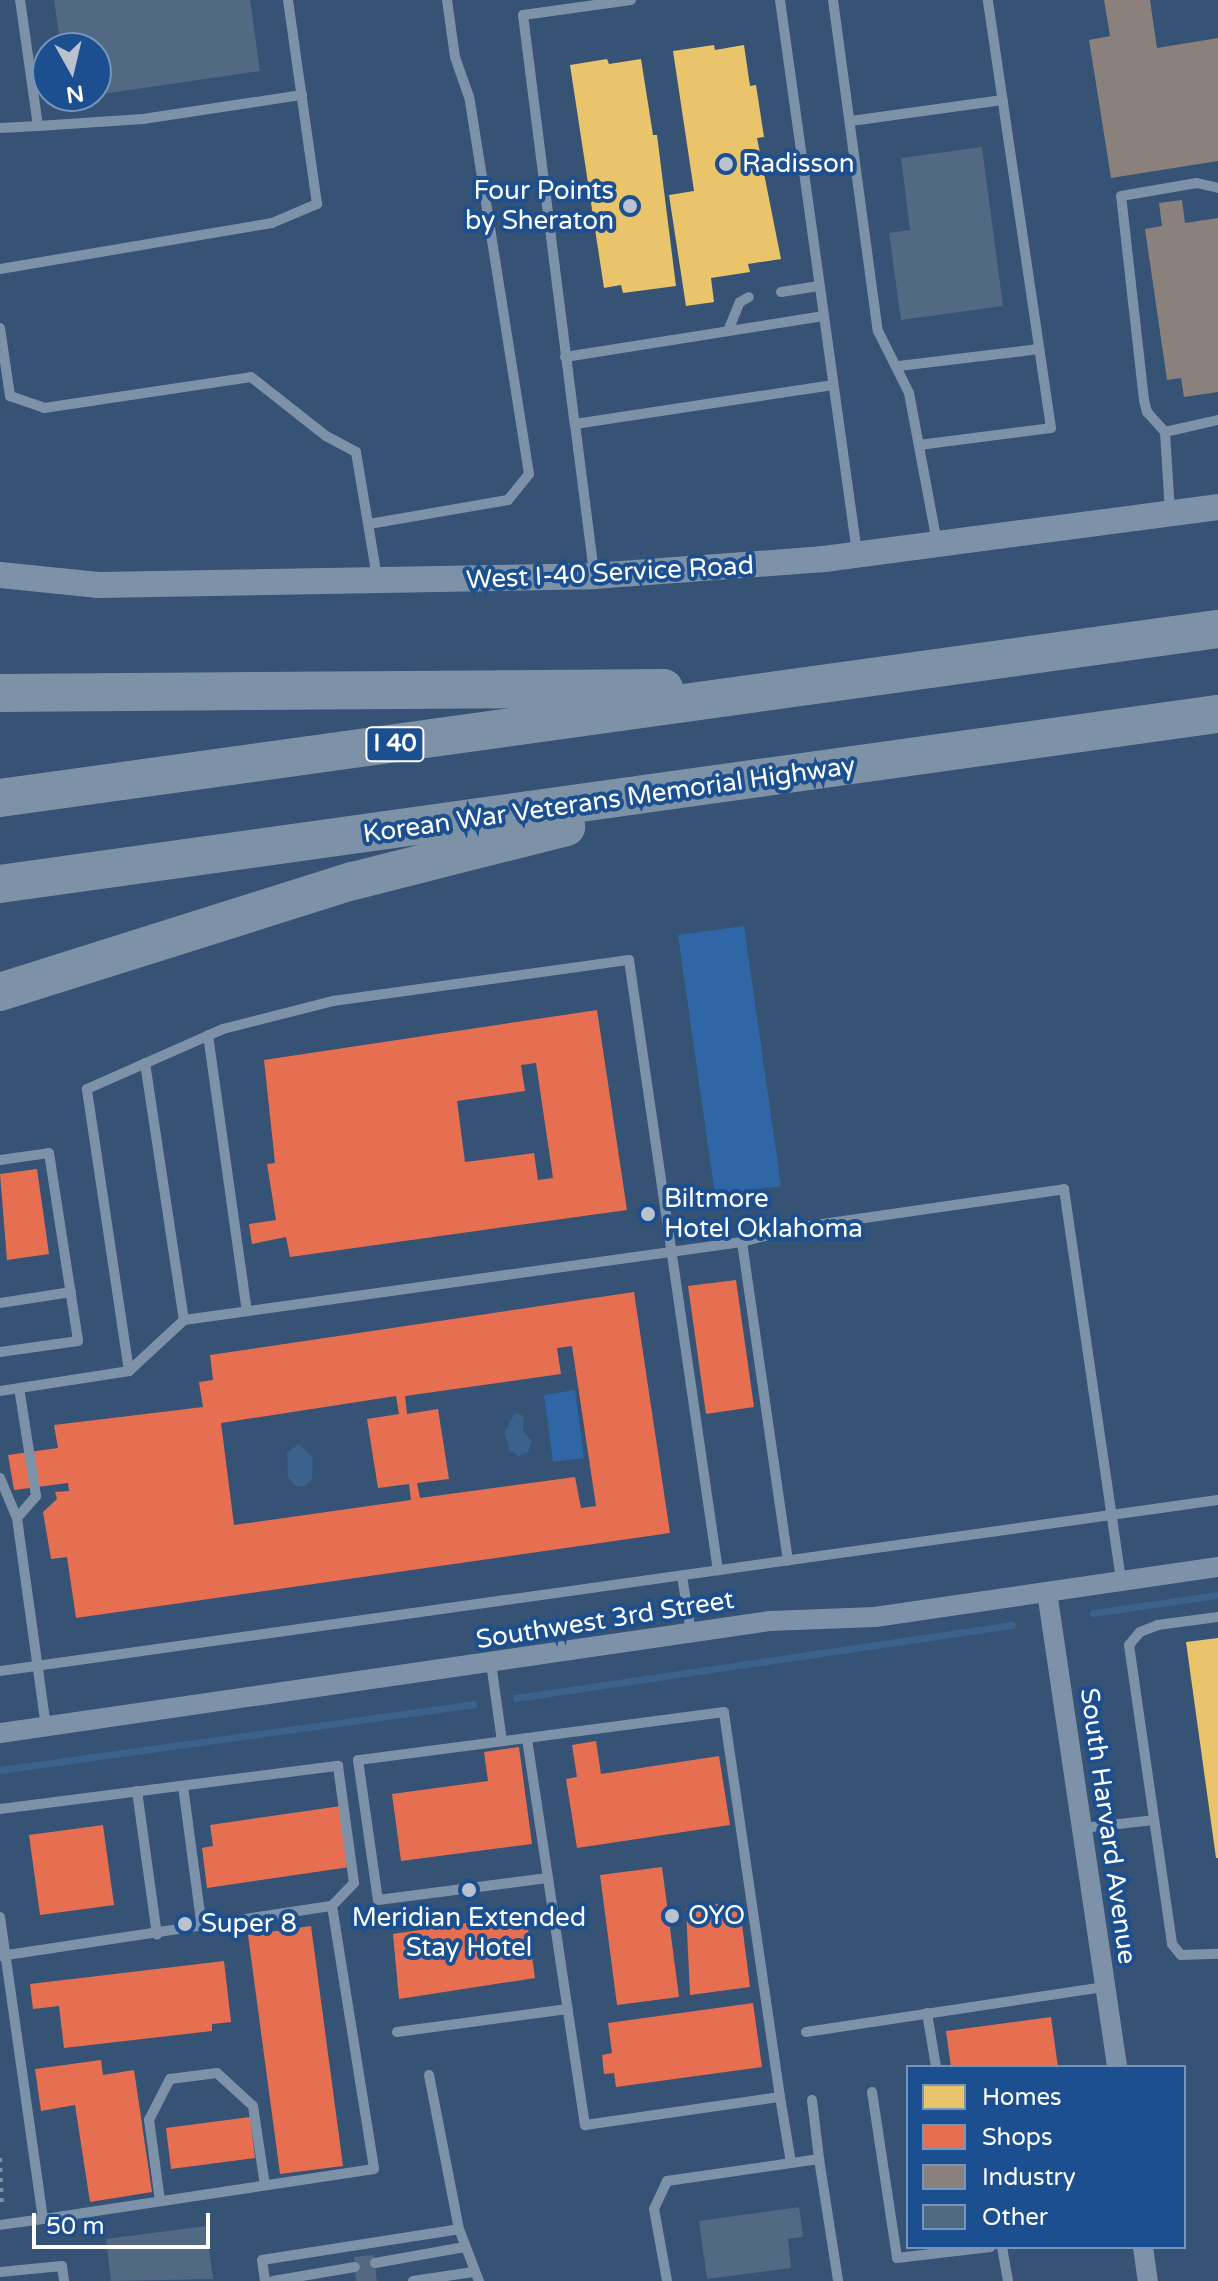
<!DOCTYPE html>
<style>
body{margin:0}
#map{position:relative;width:1218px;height:2281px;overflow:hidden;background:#365274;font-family:"Varela Round",sans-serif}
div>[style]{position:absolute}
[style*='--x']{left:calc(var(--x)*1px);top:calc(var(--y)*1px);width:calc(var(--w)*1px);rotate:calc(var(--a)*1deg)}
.green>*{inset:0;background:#2f66a5}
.water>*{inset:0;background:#3b618d}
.homes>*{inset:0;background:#e9c46a}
.shops>*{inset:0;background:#e76f51}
.industry>*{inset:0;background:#8a817c}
.stream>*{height:7px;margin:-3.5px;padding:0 3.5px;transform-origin:3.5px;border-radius:3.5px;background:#3b618d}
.building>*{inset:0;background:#526984}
.path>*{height:4px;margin-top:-2px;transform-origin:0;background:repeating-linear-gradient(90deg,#7d92a8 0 4px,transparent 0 10px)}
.service>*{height:10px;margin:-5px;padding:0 5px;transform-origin:5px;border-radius:5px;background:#7d92a8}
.minor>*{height:20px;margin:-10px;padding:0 10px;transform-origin:10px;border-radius:10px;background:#7d92a8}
.tertiary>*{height:26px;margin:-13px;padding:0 13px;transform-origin:13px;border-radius:13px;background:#7d92a8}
.motorway>*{height:38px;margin:-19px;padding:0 19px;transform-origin:19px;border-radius:19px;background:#7e92a7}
.dots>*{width:22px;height:22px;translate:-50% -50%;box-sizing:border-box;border:4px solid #1b4f8f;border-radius:50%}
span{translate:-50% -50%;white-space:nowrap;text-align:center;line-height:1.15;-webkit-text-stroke:8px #1b4f8f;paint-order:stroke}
.shield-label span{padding:2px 6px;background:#1b4f8f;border:2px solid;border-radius:6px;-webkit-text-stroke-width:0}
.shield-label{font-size:24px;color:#fff;font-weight:700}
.poi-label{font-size:26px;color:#fff}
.left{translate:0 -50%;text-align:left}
.right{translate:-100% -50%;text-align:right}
.street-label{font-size:26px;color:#fff}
.legend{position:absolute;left:906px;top:2065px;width:280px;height:184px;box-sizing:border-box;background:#1b4f8f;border:2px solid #7695bc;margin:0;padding:10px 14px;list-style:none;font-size:24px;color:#fff}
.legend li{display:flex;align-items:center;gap:16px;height:40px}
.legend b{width:40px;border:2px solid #7695bc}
.north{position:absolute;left:32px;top:32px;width:80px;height:80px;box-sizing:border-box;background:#1b4f8f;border:2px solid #7695bc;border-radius:50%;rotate:172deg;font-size:22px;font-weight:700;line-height:32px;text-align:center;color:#fff}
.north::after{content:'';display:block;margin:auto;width:28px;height:36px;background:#b9c2ce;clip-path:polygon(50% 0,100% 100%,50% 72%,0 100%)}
.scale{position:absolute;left:32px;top:2213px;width:178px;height:36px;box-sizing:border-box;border:4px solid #fff;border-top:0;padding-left:10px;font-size:24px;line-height:28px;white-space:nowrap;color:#fff;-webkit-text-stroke:6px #1b4f8f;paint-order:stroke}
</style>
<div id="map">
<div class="green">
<i style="clip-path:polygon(744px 926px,781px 1186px,715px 1195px,678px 935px)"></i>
<i style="clip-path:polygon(575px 1390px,584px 1458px,553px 1462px,544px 1395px)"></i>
</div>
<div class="water">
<i style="clip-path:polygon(515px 1413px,524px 1416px,523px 1431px,532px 1441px,528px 1452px,519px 1456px,510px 1451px,504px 1433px)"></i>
<i style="clip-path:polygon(299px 1444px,313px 1458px,312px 1480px,304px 1487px,295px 1486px,288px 1477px,287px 1452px)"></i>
</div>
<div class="homes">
<i style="clip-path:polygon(714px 45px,715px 50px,744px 45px,750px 86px,756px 85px,764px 137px,757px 138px,781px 259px,748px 264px,750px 272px,711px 278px,714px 302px,686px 306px,669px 195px,694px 191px,673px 51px)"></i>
<i style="clip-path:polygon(607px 59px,609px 64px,641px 59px,653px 135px,657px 135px,676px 286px,623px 293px,621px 285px,604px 288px,570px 65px)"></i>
<i style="clip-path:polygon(1218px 1638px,1218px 1858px,1216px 1858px,1186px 1642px)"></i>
</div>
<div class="shops">
<i style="clip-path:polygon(evenodd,597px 1010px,627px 1210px,290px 1257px,286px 1237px,252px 1244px,249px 1224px,276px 1220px,267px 1164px,275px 1163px,264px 1060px,597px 1010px,536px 1063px,553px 1178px,538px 1180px,534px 1153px,465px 1162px,457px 1101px,525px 1091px,521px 1065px,536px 1063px)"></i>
<i style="clip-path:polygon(37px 1169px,49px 1254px,7px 1260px,0 1174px)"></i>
<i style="clip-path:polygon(736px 1280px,754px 1407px,706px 1414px,688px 1286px)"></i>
<i style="clip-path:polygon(evenodd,634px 1292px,670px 1533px,76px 1618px,67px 1557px,51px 1559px,43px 1512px,57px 1499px,55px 1492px,69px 1491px,68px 1483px,14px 1490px,8px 1455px,58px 1448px,54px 1425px,203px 1407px,199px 1382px,213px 1380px,210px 1355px,634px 1292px,572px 1346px,596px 1506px,581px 1508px,575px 1477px,420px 1498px,417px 1483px,449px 1479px,438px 1409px,407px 1414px,405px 1396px,561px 1374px,557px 1348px,572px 1346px,634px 1292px,396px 1396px,399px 1414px,367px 1419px,378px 1488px,409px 1484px,411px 1500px,234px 1525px,221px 1423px,396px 1396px)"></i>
<i style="clip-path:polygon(596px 1741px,601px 1774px,719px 1756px,730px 1825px,577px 1848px,566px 1779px,577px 1777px,572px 1745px)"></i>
<i style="clip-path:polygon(519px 1747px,532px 1844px,401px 1861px,392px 1794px,488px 1781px,484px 1752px)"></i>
<i style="clip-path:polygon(341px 1806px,350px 1867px,207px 1888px,202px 1848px,213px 1846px,210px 1825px)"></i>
<i style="clip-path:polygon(103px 1825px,114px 1905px,40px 1915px,29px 1835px)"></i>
<i style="clip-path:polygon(662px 1867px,679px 1997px,617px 2005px,600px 1875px)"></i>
<i style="clip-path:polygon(739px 1901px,750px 1987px,690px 1995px,686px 1908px)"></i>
<i style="clip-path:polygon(526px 1914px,535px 1978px,399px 1999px,393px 1934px)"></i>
<i style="clip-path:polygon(311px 1926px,343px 2166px,280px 2174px,248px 1935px)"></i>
<i style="clip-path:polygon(224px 1961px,231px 2022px,212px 2024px,212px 2031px,64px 2048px,59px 2006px,33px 2009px,30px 1984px)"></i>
<i style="clip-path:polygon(753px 2003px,762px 2067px,616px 2087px,614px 2073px,604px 2074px,602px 2055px,612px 2053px,608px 2023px)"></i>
<i style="clip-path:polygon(1051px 2017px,1058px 2067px,951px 2067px,946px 2031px)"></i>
<i style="clip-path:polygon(101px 2060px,103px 2075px,134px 2070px,152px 2192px,90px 2202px,75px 2105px,41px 2111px,35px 2069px)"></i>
<i style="clip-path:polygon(250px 2117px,255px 2158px,171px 2169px,166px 2128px)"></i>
</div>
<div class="industry">
<i style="clip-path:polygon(1104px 0,1150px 0,1157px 48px,1218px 38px,1218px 161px,1111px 178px,1089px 40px,1110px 36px)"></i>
<i style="clip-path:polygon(1182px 200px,1185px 223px,1218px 218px,1218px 392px,1184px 397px,1181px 378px,1167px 380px,1145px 229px,1162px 226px,1159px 203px)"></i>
</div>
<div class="stream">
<i style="--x:1093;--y:1613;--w:126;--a:-8.2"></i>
<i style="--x:516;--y:1698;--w:501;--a:-8.37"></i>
<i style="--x:0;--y:1770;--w:478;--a:-7.9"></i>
</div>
<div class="building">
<i style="clip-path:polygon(54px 0,250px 0,260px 71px,96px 95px,96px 48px,61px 48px)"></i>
<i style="clip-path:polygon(982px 147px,1003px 306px,901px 320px,889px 233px,910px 230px,901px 158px)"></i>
<i style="clip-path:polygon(799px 2207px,803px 2237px,788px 2239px,791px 2268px,707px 2279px,699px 2221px)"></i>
<i style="clip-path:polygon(206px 2226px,213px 2279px,111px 2281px,106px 2239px)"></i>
<i style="clip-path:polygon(374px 2255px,377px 2281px,356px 2281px,354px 2257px)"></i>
</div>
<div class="path">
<i style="--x:0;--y:2158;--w:49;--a:87.7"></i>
</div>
<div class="service">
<i style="--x:631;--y:0;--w:109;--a:172.1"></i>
<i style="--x:523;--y:15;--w:412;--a:82.8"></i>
<i style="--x:575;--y:424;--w:261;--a:-8.6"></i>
<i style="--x:780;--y:0;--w:558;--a:82.07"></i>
<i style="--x:833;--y:0;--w:334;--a:82.3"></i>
<i style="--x:878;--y:331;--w:69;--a:63.4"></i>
<i style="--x:909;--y:393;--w:153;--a:79.4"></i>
<i style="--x:851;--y:121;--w:153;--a:-7.9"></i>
<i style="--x:38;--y:126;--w:105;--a:-3.8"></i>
<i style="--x:143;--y:119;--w:161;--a:-8.6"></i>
<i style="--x:0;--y:128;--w:38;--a:-3"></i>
<i style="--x:38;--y:126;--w:127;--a:-98.1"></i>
<i style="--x:0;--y:269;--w:276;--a:-9.6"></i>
<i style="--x:272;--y:223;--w:49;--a:-22.9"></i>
<i style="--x:317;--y:204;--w:206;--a:-98.1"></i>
<i style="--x:781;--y:292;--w:38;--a:-9"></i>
<i style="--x:0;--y:328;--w:69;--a:81.6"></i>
<i style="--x:10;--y:396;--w:36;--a:19"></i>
<i style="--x:44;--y:408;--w:209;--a:-8.5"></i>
<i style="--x:251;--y:377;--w:95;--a:38.2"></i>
<i style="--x:326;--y:436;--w:34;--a:28"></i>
<i style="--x:356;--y:452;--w:127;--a:80.5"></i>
<i style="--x:728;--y:331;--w:31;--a:-68"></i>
<i style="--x:740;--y:302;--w:10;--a:-29"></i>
<i style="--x:565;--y:357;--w:262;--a:-9"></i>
<i style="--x:899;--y:366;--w:141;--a:-6.9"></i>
<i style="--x:575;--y:424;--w:150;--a:82.7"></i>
<i style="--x:1165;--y:432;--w:54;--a:-12.8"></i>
<i style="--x:919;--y:445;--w:133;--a:-7.3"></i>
<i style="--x:1051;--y:428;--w:433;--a:-98.4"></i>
<i style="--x:1170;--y:512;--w:80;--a:-93.6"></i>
<i style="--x:1165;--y:432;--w:27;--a:-132"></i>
<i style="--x:1147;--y:412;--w:12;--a:-104"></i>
<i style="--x:1144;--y:400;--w:205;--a:-96.4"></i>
<i style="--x:1121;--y:196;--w:77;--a:-9.7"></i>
<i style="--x:1197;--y:183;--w:22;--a:13"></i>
<i style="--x:369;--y:524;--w:141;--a:-9.8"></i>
<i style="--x:508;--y:500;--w:33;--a:-51"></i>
<i style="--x:529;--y:474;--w:382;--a:-99"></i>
<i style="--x:469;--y:97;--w:42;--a:-109.3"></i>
<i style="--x:455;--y:57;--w:58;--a:-98"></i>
<i style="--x:208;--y:1035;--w:279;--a:82"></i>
<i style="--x:145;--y:1063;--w:260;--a:81.4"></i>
<i style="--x:0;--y:1160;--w:49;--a:-8.1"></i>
<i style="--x:49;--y:1153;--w:190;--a:81.2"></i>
<i style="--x:78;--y:1341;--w:79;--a:172"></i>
<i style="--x:742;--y:1242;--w:322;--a:81.8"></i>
<i style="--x:0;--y:1303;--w:72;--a:-8.8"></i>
<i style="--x:129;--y:1371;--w:285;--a:-98.5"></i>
<i style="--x:87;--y:1089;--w:149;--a:-23.8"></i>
<i style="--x:223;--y:1029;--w:114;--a:-14.3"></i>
<i style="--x:333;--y:1001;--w:299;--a:-7.9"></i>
<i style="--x:629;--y:960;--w:617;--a:81.71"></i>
<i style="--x:0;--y:1391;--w:131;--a:-8.8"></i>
<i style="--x:129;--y:1371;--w:75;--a:-42.8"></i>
<i style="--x:184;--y:1320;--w:563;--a:-7.96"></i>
<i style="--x:742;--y:1242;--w:55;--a:-14.8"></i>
<i style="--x:795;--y:1228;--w:272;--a:-8.2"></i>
<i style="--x:1064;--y:1189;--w:396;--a:81.7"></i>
<i style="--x:0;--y:1478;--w:43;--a:67"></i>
<i style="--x:17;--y:1518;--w:210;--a:82.1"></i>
<i style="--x:17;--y:1518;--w:29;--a:-49"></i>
<i style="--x:36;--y:1496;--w:109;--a:-98.9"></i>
<i style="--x:682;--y:1576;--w:58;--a:81"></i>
<i style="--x:1218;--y:1617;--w:61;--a:172.4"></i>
<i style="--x:1158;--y:1625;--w:19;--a:159"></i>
<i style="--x:1140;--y:1632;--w:17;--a:130"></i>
<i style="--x:1129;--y:1645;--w:302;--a:81.8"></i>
<i style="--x:1172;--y:1944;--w:14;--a:51"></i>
<i style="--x:1181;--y:1955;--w:37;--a:-2"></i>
<i style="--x:491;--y:1663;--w:79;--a:82"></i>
<i style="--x:0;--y:1671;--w:1230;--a:-7.99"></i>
<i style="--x:527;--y:1739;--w:141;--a:81.4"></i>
<i style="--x:548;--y:1878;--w:250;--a:81.5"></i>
<i style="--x:585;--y:2125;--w:197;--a:-8.2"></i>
<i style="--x:780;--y:2097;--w:389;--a:-98.3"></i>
<i style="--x:724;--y:1712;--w:369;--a:172.5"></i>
<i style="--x:358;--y:1760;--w:141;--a:81.9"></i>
<i style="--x:378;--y:1900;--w:171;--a:-7.4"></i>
<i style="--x:183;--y:1786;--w:143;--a:82.4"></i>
<i style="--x:137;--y:1791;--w:145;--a:82.1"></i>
<i style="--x:0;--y:1809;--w:341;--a:-7.3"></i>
<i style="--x:338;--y:1766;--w:118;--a:82.2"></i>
<i style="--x:354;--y:1883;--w:32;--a:134"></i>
<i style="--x:1082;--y:1828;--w:72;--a:-6.3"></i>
<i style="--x:0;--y:1917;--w:305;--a:81.9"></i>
<i style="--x:43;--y:2219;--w:43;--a:172.1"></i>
<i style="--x:0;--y:1956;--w:336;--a:-8.6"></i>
<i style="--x:332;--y:1906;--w:266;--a:80.9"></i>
<i style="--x:374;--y:2169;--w:335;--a:171.4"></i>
<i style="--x:927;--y:2013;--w:55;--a:80.5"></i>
<i style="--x:397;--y:2032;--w:172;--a:-7.7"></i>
<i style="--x:806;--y:2032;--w:302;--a:-8.6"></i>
<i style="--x:429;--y:2075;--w:157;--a:79"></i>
<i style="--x:459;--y:2229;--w:56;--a:69"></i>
<i style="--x:872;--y:2092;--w:168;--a:81.4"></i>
<i style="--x:897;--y:2258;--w:94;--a:-6.7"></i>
<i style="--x:780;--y:2097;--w:67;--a:80.5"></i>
<i style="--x:812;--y:2100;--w:59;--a:83.2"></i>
<i style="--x:160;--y:2201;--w:82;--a:-97.7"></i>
<i style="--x:149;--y:2120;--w:46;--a:-62.9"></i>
<i style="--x:170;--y:2079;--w:47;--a:-7.3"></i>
<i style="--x:217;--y:2073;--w:49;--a:42.5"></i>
<i style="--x:253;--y:2106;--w:80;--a:81.4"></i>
<i style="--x:1002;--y:2247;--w:35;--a:80"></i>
<i style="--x:375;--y:2263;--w:91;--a:-10.1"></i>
<i style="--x:0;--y:2272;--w:62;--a:-5.5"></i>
<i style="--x:62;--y:2266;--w:15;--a:82"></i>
<i style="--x:265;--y:2281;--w:21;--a:-98"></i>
<i style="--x:262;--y:2260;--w:199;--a:-8.9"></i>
<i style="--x:273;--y:2281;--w:83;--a:-9.7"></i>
<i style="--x:413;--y:2281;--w:61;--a:-8.5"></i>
<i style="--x:667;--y:2281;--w:73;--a:-100.2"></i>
<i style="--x:654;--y:2209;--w:31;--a:-65"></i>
<i style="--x:667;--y:2181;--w:154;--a:-8.2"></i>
<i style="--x:819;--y:2159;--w:123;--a:81.1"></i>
</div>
<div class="minor">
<i style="--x:1047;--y:1592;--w:480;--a:81.6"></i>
<i style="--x:0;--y:1733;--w:778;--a:-8.28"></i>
<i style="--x:770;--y:1621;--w:105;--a:-2.2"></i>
<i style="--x:875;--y:1617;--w:347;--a:-8.3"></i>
<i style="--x:1143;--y:2247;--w:34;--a:82"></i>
</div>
<div class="tertiary">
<i style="--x:0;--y:575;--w:99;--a:5.8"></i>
<i style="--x:98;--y:585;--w:496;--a:-1"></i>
<i style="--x:594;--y:576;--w:231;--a:-4.2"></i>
<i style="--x:824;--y:559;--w:397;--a:-7.5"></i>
</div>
<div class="motorway">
<i style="--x:0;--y:693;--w:664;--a:-0.43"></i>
<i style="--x:0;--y:798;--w:1230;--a:-7.9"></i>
<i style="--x:0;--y:884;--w:1230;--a:-7.95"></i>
<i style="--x:0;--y:992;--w:370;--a:-17.5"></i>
<i style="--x:353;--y:881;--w:220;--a:-14.2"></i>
</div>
<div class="dots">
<i style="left:726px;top:164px;background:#b9c2ce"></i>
<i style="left:630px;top:206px;background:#b9c2ce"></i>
<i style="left:648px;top:1214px;background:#b9c2ce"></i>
<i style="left:469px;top:1890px;background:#b9c2ce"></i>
<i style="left:672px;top:1916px;background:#b9c2ce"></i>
<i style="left:185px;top:1924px;background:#b9c2ce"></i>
</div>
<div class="shield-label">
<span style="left:395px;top:744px">I 40</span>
</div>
<div class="poi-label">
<span class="left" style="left:742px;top:164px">Radisson</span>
<span class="right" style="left:614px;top:206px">Four Points<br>by Sheraton</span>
<span class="left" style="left:664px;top:1214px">Biltmore<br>Hotel Oklahoma</span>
<span class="left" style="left:688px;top:1916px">OYO</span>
<span style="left:469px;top:1933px">Meridian Extended<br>Stay Hotel</span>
<span class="left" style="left:201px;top:1924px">Super 8</span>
</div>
<div class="street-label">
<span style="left:610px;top:573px;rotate:-3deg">West I-40 Service Road</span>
<span style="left:609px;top:800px;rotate:-8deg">Korean War Veterans Memorial Highway</span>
<span style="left:605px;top:1620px;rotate:-9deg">Southwest 3rd Street</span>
<span style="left:1108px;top:1826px;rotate:82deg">South Harvard Avenue</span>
</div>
<ul class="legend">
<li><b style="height:22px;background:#e9c46a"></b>Homes</li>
<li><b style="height:22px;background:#e76f51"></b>Shops</li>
<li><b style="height:22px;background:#8a817c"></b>Industry</li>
<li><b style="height:22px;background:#526984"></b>Other</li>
</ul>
<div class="north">N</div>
<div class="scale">50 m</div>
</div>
